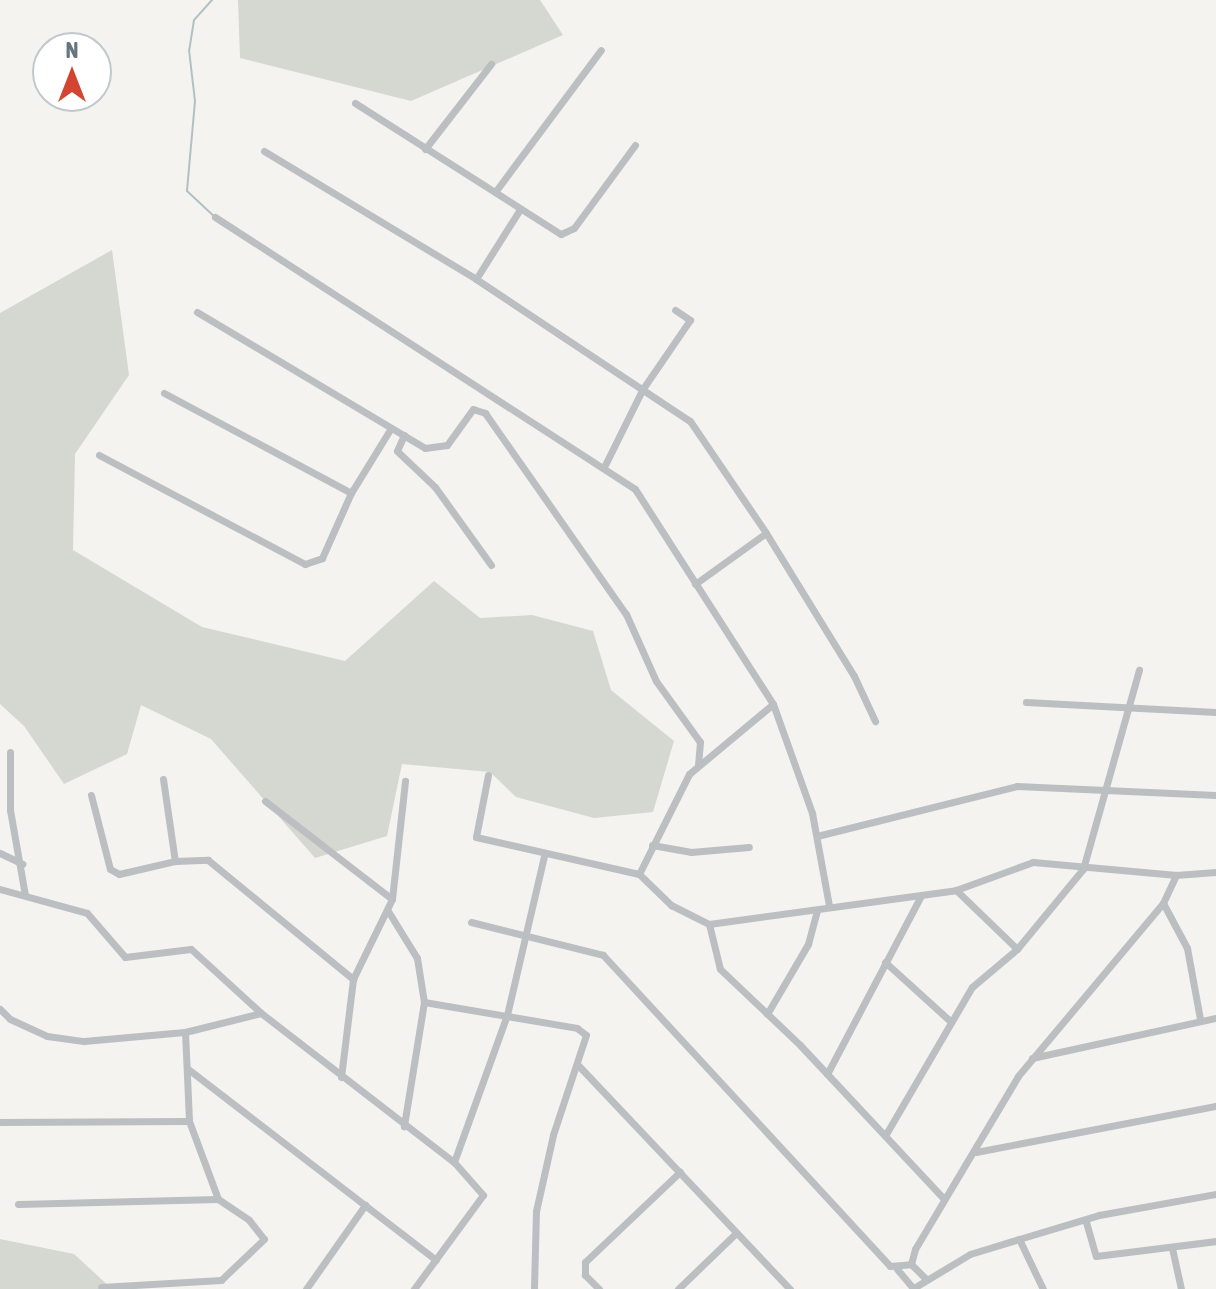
<!DOCTYPE html>
<style>
body{margin:0}
#map{position:relative;width:1216px;height:1289px;overflow:hidden;background:#f4f3f0;font-family:"Asap Condensed",sans-serif}
div>[style]{position:absolute}
[style*='--x']{left:calc(var(--x)*1px);top:calc(var(--y)*1px);width:calc(var(--w)*1px);rotate:calc(var(--a)*1deg)}
.green>*{inset:0;background:#d4d8d0}
.stream>*{height:2px;margin:-1px;padding:0 1px;transform-origin:1px;border-radius:1px;background:#b3c0c3}
.minor>*{height:7px;margin:-3.5px;padding:0 3.5px;transform-origin:3.5px;border-radius:3.5px;background:#bbbfc2}
span{translate:-50% -50%;white-space:nowrap;text-align:center;line-height:1.15;-webkit-text-stroke:8px #fff;paint-order:stroke}
.north{position:absolute;left:32px;top:32px;width:80px;height:80px;box-sizing:border-box;background:#fff;border:2px solid #c1c8cc;border-radius:50%;rotate:0deg;font-size:22px;font-weight:700;line-height:32px;text-align:center;color:#65767f}
.north::after{content:'';display:block;margin:auto;width:28px;height:36px;background:#d34531;clip-path:polygon(50% 0,100% 100%,50% 72%,0 100%)}
</style>
<div id="map">
<div class="green">
<i style="clip-path:polygon(238px 0,540px 0,563px 35px,411px 101px,240px 58px)"></i>
<i style="clip-path:polygon(112px 250px,129px 375px,75px 454px,73px 550px,202px 627px,345px 661px,434px 581px,480px 618px,532px 615px,593px 631px,611px 690px,674px 741px,653px 812px,594px 818px,516px 797px,490px 772px,402px 764px,387px 836px,315px 858px,211px 739px,141px 705px,127px 754px,64px 784px,24px 726px,0 704px,0 313px)"></i>
<i style="clip-path:polygon(0 1239px,74px 1254px,112px 1289px,0 1289px)"></i>
</div>
<div class="stream">
<i style="--x:212;--y:0;--w:27;--a:132"></i>
<i style="--x:194;--y:20;--w:30;--a:99"></i>
<i style="--x:189;--y:50;--w:51;--a:83.3"></i>
<i style="--x:195;--y:101;--w:90;--a:95.1"></i>
<i style="--x:187;--y:191;--w:37;--a:43"></i>
</div>
<div class="minor">
<i style="--x:355;--y:103;--w:244;--a:32.5"></i>
<i style="--x:561;--y:234;--w:14;--a:-25"></i>
<i style="--x:574;--y:228;--w:103;--a:-53.7"></i>
<i style="--x:425;--y:149;--w:108;--a:-52.2"></i>
<i style="--x:264;--y:151;--w:248;--a:31.1"></i>
<i style="--x:476;--y:279;--w:257;--a:33.6"></i>
<i style="--x:690;--y:421;--w:135;--a:55.8"></i>
<i style="--x:766;--y:533;--w:168;--a:58.4"></i>
<i style="--x:854;--y:676;--w:50;--a:65"></i>
<i style="--x:495;--y:192;--w:177;--a:-53.3"></i>
<i style="--x:215;--y:217;--w:500;--a:32.93"></i>
<i style="--x:635;--y:489;--w:255;--a:57.3"></i>
<i style="--x:773;--y:704;--w:116;--a:70.3"></i>
<i style="--x:812;--y:813;--w:95;--a:79.6"></i>
<i style="--x:476;--y:279;--w:83;--a:-57.8"></i>
<i style="--x:197;--y:312;--w:265;--a:30.8"></i>
<i style="--x:425;--y:448;--w:22;--a:-8"></i>
<i style="--x:447;--y:445;--w:44;--a:-54.2"></i>
<i style="--x:473;--y:409;--w:13;--a:18"></i>
<i style="--x:485;--y:413;--w:246;--a:55"></i>
<i style="--x:626;--y:614;--w:73;--a:65.9"></i>
<i style="--x:656;--y:681;--w:75;--a:54.2"></i>
<i style="--x:700;--y:742;--w:23;--a:95"></i>
<i style="--x:164;--y:393;--w:212;--a:28.1"></i>
<i style="--x:404;--y:435;--w:17;--a:114"></i>
<i style="--x:397;--y:451;--w:52;--a:43.5"></i>
<i style="--x:435;--y:487;--w:96;--a:54.3"></i>
<i style="--x:99;--y:455;--w:233;--a:27.9"></i>
<i style="--x:305;--y:564;--w:18;--a:-19"></i>
<i style="--x:322;--y:558;--w:71;--a:-66"></i>
<i style="--x:351;--y:493;--w:76;--a:-58.4"></i>
<i style="--x:605;--y:465;--w:84;--a:-63.7"></i>
<i style="--x:642;--y:390;--w:85;--a:-55.6"></i>
<i style="--x:690;--y:320;--w:18;--a:-146"></i>
<i style="--x:695;--y:584;--w:87;--a:-35.7"></i>
<i style="--x:1026;--y:702;--w:190;--a:3"></i>
<i style="--x:10;--y:752;--w:58;--a:90"></i>
<i style="--x:10;--y:810;--w:86;--a:80"></i>
<i style="--x:488;--y:775;--w:63;--a:101"></i>
<i style="--x:476;--y:837;--w:167;--a:12.8"></i>
<i style="--x:639;--y:874;--w:45;--a:44.1"></i>
<i style="--x:671;--y:905;--w:42;--a:26.6"></i>
<i style="--x:709;--y:924;--w:249;--a:-7.8"></i>
<i style="--x:956;--y:890;--w:82;--a:-20"></i>
<i style="--x:1033;--y:862;--w:144;--a:5.2"></i>
<i style="--x:1176;--y:875;--w:40;--a:-4.3"></i>
<i style="--x:163;--y:779;--w:83;--a:81.7"></i>
<i style="--x:91;--y:795;--w:76;--a:75.6"></i>
<i style="--x:110;--y:869;--w:10;--a:29"></i>
<i style="--x:119;--y:874;--w:57;--a:-13.1"></i>
<i style="--x:175;--y:861;--w:33;--a:-2"></i>
<i style="--x:208;--y:860;--w:188;--a:39.4"></i>
<i style="--x:265;--y:801;--w:160;--a:37.7"></i>
<i style="--x:817;--y:836;--w:206;--a:-14"></i>
<i style="--x:1017;--y:786;--w:199;--a:2.6"></i>
<i style="--x:652;--y:845;--w:40;--a:10"></i>
<i style="--x:691;--y:852;--w:58;--a:-4.9"></i>
<i style="--x:0;--y:853;--w:25;--a:26"></i>
<i style="--x:639;--y:874;--w:112;--a:-63.4"></i>
<i style="--x:689;--y:774;--w:109;--a:-39.8"></i>
<i style="--x:0;--y:889;--w:90;--a:15.4"></i>
<i style="--x:87;--y:913;--w:58;--a:49.2"></i>
<i style="--x:125;--y:957;--w:66;--a:-6.9"></i>
<i style="--x:191;--y:949;--w:95;--a:42.4"></i>
<i style="--x:261;--y:1013;--w:244;--a:37.7"></i>
<i style="--x:454;--y:1162;--w:44;--a:48.7"></i>
<i style="--x:483;--y:1195;--w:117;--a:126.3"></i>
<i style="--x:956;--y:890;--w:85;--a:44"></i>
<i style="--x:1163;--y:903;--w:51;--a:61.9"></i>
<i style="--x:1187;--y:948;--w:72;--a:79.6"></i>
<i style="--x:388;--y:911;--w:55;--a:58.3"></i>
<i style="--x:417;--y:958;--w:45;--a:81"></i>
<i style="--x:424;--y:1002;--w:126;--a:99.2"></i>
<i style="--x:471;--y:922;--w:136;--a:14"></i>
<i style="--x:603;--y:955;--w:423;--a:47.3"></i>
<i style="--x:890;--y:1266;--w:21;--a:-5"></i>
<i style="--x:709;--y:924;--w:46;--a:76.3"></i>
<i style="--x:720;--y:969;--w:110;--a:43.5"></i>
<i style="--x:800;--y:1045;--w:211;--a:46.9"></i>
<i style="--x:885;--y:962;--w:88;--a:42.2"></i>
<i style="--x:424;--y:1002;--w:155;--a:9.6"></i>
<i style="--x:577;--y:1028;--w:11;--a:38"></i>
<i style="--x:586;--y:1035;--w:105;--a:108.3"></i>
<i style="--x:553;--y:1135;--w:78;--a:102.6"></i>
<i style="--x:536;--y:1211;--w:78;--a:91.5"></i>
<i style="--x:0;--y:1009;--w:14;--a:45"></i>
<i style="--x:10;--y:1019;--w:41;--a:24.7"></i>
<i style="--x:47;--y:1036;--w:37;--a:8"></i>
<i style="--x:84;--y:1041;--w:101;--a:-5.1"></i>
<i style="--x:185;--y:1032;--w:78;--a:-14"></i>
<i style="--x:767;--y:1014;--w:81;--a:-59.6"></i>
<i style="--x:808;--y:944;--w:35;--a:-75"></i>
<i style="--x:185;--y:1032;--w:89;--a:87.4"></i>
<i style="--x:189;--y:1121;--w:83;--a:69.6"></i>
<i style="--x:1032;--y:1058;--w:188;--a:-12.3"></i>
<i style="--x:577;--y:1064;--w:310;--a:46.6"></i>
<i style="--x:188;--y:1069;--w:313;--a:37.6"></i>
<i style="--x:827;--y:1074;--w:201;--a:-62.2"></i>
<i style="--x:341;--y:1077;--w:99;--a:-83"></i>
<i style="--x:353;--y:979;--w:89;--a:-64"></i>
<i style="--x:392;--y:899;--w:119;--a:-83.7"></i>
<i style="--x:0;--y:1122;--w:189;--a:-0.3"></i>
<i style="--x:886;--y:1134;--w:170;--a:-59.7"></i>
<i style="--x:972;--y:987;--w:59;--a:-40.2"></i>
<i style="--x:1017;--y:949;--w:104;--a:-50.5"></i>
<i style="--x:1083;--y:869;--w:207;--a:-74.3"></i>
<i style="--x:976;--y:1152;--w:244;--a:-10.9"></i>
<i style="--x:454;--y:1162;--w:156;--a:-70.2"></i>
<i style="--x:507;--y:1015;--w:163;--a:-76.9"></i>
<i style="--x:18;--y:1204;--w:200;--a:-1.4"></i>
<i style="--x:218;--y:1199;--w:37;--a:34"></i>
<i style="--x:249;--y:1220;--w:24;--a:52"></i>
<i style="--x:264;--y:1239;--w:59;--a:136.4"></i>
<i style="--x:221;--y:1280;--w:120;--a:176.7"></i>
<i style="--x:1086;--y:1222;--w:35;--a:74"></i>
<i style="--x:1096;--y:1256;--w:121;--a:-7.1"></i>
<i style="--x:1019;--y:1239;--w:55;--a:64.4"></i>
<i style="--x:1172;--y:1248;--w:42;--a:77.6"></i>
<i style="--x:897;--y:1269;--w:26;--a:50"></i>
<i style="--x:926;--y:1279;--w:21;--a:-135"></i>
<i style="--x:911;--y:1264;--w:16;--a:-75"></i>
<i style="--x:915;--y:1249;--w:201;--a:-59.2"></i>
<i style="--x:1018;--y:1076;--w:226;--a:-50"></i>
<i style="--x:1163;--y:903;--w:31;--a:-65"></i>
<i style="--x:306;--y:1289;--w:103;--a:-54.9"></i>
<i style="--x:599;--y:1289;--w:20;--a:-135"></i>
<i style="--x:585;--y:1275;--w:13;--a:-90"></i>
<i style="--x:585;--y:1262;--w:131;--a:-43.5"></i>
<i style="--x:678;--y:1289;--w:81;--a:-44"></i>
<i style="--x:912;--y:1289;--w:68;--a:-31.1"></i>
<i style="--x:970;--y:1254;--w:51;--a:-17"></i>
<i style="--x:1019;--y:1239;--w:84;--a:-16.7"></i>
<i style="--x:1099;--y:1215;--w:119;--a:-10.2"></i>
</div>
<div class="north">N</div>
</div>
